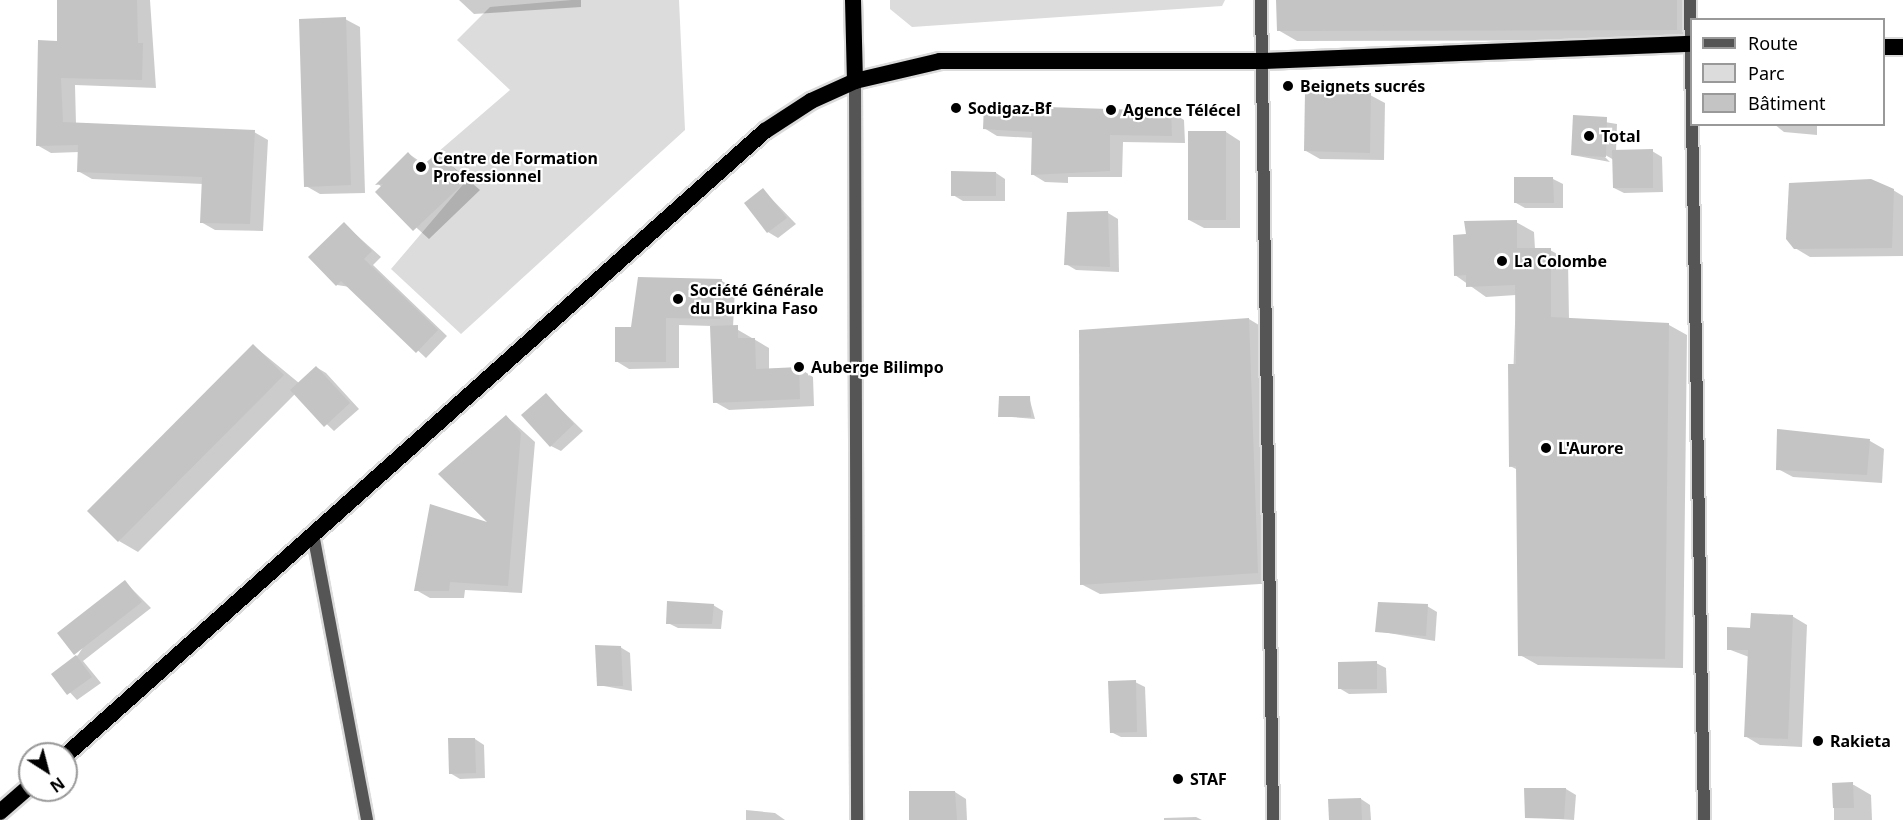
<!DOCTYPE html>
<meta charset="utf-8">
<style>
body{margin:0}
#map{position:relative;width:1903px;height:820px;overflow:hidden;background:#fff;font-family:"Noto Sans",sans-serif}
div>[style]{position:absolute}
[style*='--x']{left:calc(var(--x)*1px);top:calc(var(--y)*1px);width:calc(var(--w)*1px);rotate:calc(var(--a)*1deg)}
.green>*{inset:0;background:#dcdcdc}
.shadow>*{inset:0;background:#0003}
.building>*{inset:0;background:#c4c4c4}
.roads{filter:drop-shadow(2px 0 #dbdbdb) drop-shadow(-2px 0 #dbdbdb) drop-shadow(0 2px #dbdbdb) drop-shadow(0 -2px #dbdbdb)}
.minor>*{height:12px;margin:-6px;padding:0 6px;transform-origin:6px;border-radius:6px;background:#555}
.trunk>*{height:16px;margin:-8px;padding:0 8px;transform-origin:8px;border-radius:8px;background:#000}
.dots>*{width:16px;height:16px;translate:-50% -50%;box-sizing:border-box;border:3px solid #fff;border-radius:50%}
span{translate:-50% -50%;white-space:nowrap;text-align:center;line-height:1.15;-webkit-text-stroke:4.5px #fff;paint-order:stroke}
.poi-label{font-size:16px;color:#000;font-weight:700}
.left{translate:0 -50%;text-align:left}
.legend{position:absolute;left:1690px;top:18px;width:195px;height:108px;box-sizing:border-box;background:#fff;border:2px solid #999;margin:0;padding:8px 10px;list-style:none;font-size:18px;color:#000}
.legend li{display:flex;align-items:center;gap:12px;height:30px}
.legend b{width:30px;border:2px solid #999}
.north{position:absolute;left:18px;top:742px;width:60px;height:60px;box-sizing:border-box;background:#fff;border:2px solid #999;border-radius:50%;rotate:144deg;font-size:16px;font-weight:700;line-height:24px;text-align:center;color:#000}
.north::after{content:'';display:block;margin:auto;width:21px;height:27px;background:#000;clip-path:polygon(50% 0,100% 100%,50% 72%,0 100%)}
</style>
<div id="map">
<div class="green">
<i style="clip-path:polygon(572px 0,679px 0,685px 130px,461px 334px,391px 269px,466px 181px,438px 152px,510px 90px,457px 40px,490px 7px)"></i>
<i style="clip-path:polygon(890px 0,1225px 0,1222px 6px,912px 27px,890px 9px)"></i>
</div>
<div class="shadow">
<i style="clip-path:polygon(58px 0,150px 0,156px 88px,75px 85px,76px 124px,254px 132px,268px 140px,263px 231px,215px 230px,201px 222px,203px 184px,92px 179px,78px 171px,79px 152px,51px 153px,37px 145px,59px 42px)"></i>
<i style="clip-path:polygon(459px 0,581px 0,581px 7px,474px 14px)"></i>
<i style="clip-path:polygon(1278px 0,1696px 0,1692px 40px,1297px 41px,1278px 30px)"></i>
<i style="clip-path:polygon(345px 19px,360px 27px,365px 193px,320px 194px,306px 186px)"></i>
<i style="clip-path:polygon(1370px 95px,1385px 103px,1384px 160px,1320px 159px,1306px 151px)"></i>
<i style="clip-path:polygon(1171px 112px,1184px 120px,1185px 143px,1123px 142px,1122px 177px,1068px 177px,1068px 183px,1045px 182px,1032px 174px,1033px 138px,997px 136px,984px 128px)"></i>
<i style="clip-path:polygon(1574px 117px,1617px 124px,1616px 152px,1652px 151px,1662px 157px,1663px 192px,1624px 193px,1614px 188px,1614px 160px,1600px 152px,1610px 162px,1572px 155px)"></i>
<i style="clip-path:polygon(1774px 124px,1817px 124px,1817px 135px,1784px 132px)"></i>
<i style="clip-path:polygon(1226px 132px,1240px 141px,1240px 228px,1204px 228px,1189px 220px)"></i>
<i style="clip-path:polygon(409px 154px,425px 165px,438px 154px,480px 190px,429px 239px,377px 192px,382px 187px,378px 184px)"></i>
<i style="clip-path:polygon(996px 173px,1005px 179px,1005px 201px,963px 201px,953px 195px)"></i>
<i style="clip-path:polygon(1553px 179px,1563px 184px,1563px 208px,1525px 208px,1516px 203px)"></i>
<i style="clip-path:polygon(763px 190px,796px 224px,778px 238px,768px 232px)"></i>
<i style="clip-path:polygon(1893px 190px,1903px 196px,1903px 256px,1810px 257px,1795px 248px)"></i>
<i style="clip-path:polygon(1108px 213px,1118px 219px,1119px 272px,1076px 270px,1066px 264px)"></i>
<i style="clip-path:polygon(1516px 222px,1534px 232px,1535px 249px,1550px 250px,1568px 260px,1569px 320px,1669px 325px,1687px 335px,1683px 668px,1538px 665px,1520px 655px,1518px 470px,1510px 466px,1516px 295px,1486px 297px,1455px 275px,1468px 235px)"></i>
<i style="clip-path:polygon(344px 224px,381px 257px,373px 265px,447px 336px,426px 358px,350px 287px,337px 285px)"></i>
<i style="clip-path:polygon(722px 281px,735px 289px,733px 327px,769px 348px,769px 369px,799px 368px,813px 377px,814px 406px,729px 410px,715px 402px,712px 326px,679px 325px,679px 368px,629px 369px,616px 361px,632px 328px)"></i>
<i style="clip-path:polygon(1249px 319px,1267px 330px,1276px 583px,1100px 594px,1081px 584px)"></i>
<i style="clip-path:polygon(254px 346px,299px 383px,316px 367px,326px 373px,359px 409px,334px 431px,295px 394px,138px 552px,119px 541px)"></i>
<i style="clip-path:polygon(546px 395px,583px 431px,561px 451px,551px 446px)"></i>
<i style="clip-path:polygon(1029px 397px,1035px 419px,999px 416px)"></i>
<i style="clip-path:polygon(506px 416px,535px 442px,522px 593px,465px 590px,464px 598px,430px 598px,416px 590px,492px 525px)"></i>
<i style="clip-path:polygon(1870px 441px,1884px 449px,1882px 483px,1793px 477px,1778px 469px)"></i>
<i style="clip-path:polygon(125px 582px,151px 608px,83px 661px,101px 683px,77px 700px,53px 674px,78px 655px)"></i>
<i style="clip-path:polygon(713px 605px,723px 611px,721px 629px,678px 628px,668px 623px)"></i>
<i style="clip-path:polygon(1427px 606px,1437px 612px,1435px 641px,1377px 631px)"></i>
<i style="clip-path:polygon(1792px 616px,1807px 625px,1802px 747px,1760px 745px,1745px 736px,1749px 657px,1728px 649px,1751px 629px)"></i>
<i style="clip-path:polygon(620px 647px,630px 653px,632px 691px,598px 685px)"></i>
<i style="clip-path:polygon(1376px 663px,1386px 668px,1387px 693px,1349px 694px,1339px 688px)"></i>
<i style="clip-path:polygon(1135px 682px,1145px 687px,1147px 737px,1121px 737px,1111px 732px)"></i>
<i style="clip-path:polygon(475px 739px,484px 745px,485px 778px,460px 779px,450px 773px)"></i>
<i style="clip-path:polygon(1834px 785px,1854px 785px,1871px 795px,1872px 820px,1834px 820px)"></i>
<i style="clip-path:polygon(1526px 789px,1566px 789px,1576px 795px,1574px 820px,1526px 817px)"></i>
<i style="clip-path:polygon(955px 792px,966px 799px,967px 820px,911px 820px)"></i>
<i style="clip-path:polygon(1361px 799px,1370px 805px,1371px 820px,1331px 820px)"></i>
<i style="clip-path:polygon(746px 810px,775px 813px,785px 820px,746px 820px)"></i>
<i style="clip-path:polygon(1196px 817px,1202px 820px,1164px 820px,1164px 818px)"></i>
</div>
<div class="building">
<i style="clip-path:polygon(57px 0,137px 0,138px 43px,143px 43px,142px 80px,61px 78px,63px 122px,255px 130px,250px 224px,200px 223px,202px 177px,77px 172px,78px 145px,36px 146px,38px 40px,57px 41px)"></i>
<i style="clip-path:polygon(1276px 0,1677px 0,1677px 30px,1277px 31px)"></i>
<i style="clip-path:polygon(346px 17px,351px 185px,304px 187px,299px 19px)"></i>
<i style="clip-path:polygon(1305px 92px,1371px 93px,1370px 153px,1304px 151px)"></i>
<i style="clip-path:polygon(984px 105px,1171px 111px,1172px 136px,1110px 135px,1110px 171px,1031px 175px,1032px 132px,983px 129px)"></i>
<i style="clip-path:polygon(1573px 115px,1607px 117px,1606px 157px,1571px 155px)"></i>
<i style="clip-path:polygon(1188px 131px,1226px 131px,1226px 220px,1188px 220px)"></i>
<i style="clip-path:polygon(1653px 149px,1653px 188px,1613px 188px,1612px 150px)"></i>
<i style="clip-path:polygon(408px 152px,421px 167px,438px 152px,466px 181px,413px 231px,375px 192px,383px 184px,375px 185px)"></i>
<i style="clip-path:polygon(951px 171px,996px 172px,996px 196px,951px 196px)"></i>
<i style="clip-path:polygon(1514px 177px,1553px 177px,1554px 203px,1514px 203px)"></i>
<i style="clip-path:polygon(1871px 179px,1894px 189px,1892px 248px,1794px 249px,1786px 239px,1789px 183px)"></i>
<i style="clip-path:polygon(763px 188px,787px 218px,767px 233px,744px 203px)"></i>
<i style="clip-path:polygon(1108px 211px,1110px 267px,1064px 265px,1067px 212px)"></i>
<i style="clip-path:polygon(1517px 220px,1517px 248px,1551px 248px,1551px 317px,1669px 323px,1665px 659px,1518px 656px,1516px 466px,1509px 467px,1508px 364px,1516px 364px,1515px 285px,1466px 287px,1466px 275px,1454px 276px,1453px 235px,1466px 234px,1464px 221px)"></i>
<i style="clip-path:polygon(344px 222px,372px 251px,364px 259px,438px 330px,416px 353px,341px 281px,336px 286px,308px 257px)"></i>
<i style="clip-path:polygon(638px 277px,722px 279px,720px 319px,666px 318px,666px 362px,615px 362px,615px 327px,631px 327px)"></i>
<i style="clip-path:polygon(1249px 318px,1258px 573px,1080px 585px,1079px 330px)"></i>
<i style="clip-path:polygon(738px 325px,738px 338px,755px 338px,756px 369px,799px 367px,800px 399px,713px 403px,710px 326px)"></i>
<i style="clip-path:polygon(253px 344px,284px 375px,118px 542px,87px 511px)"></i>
<i style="clip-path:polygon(316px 366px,350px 403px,324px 427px,290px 390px)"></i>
<i style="clip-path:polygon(546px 393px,574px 424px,550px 447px,521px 415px)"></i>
<i style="clip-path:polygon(999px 396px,1030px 396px,1031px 417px,998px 417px)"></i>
<i style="clip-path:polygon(506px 415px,521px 433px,508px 586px,450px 582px,449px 591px,414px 591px,430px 504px,487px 522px,438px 474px)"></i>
<i style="clip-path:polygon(1777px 429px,1870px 439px,1867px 475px,1776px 470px)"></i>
<i style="clip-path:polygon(125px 580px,142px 602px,74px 655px,57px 633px)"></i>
<i style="clip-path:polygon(667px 601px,714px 604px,712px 624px,666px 624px)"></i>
<i style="clip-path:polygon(1378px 602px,1428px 604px,1426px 636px,1375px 632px)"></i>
<i style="clip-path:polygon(1751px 613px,1793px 615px,1788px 739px,1744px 737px,1748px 650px,1727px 650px,1727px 627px,1750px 628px)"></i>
<i style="clip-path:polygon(595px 645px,621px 646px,623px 686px,597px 686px)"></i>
<i style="clip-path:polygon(76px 655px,92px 677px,67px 695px,51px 674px)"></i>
<i style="clip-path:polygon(1377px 661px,1377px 689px,1338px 689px,1338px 662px)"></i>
<i style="clip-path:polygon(1136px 680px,1137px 732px,1110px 733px,1108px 681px)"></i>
<i style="clip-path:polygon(448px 738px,475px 738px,476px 773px,449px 774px)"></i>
<i style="clip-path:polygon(1853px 782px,1854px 808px,1833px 808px,1832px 783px)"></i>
<i style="clip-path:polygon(1524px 788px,1566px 788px,1564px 819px,1525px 818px)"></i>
<i style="clip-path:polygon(909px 791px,955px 791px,957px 820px,909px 820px)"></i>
<i style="clip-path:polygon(1361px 798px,1362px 820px,1329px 820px,1328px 799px)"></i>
</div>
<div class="roads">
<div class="minor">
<i style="--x:1261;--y:0;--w:820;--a:89.16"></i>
<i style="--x:1690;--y:0;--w:820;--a:89.02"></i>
<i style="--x:855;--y:81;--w:739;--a:89.84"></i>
<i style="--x:314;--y:539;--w:286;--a:79.3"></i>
</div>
<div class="trunk">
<i style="--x:853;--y:0;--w:81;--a:88.6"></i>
<i style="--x:1884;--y:47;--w:19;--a:0"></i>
<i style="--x:66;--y:755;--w:937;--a:-41.76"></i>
<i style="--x:765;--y:131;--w:55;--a:-33.1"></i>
<i style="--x:811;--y:101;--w:48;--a:-24.4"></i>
<i style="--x:855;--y:81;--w:87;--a:-13.2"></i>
<i style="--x:940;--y:61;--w:324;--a:0"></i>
<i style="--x:1264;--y:61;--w:428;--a:-2.3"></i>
<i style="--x:0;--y:812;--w:40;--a:-41"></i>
</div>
</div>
<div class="dots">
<i style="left:1288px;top:86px;background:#000"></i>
<i style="left:956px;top:108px;background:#000"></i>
<i style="left:1111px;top:110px;background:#000"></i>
<i style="left:1589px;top:136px;background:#000"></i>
<i style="left:421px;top:167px;background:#000"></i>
<i style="left:1502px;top:261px;background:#000"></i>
<i style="left:678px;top:299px;background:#000"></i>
<i style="left:799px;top:367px;background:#000"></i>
<i style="left:1546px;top:448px;background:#000"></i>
<i style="left:1818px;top:741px;background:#000"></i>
<i style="left:1178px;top:779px;background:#000"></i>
</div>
<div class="poi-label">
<span class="left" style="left:1300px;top:86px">Beignets sucrés</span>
<span class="left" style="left:968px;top:108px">Sodigaz-Bf</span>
<span class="left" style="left:1123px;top:110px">Agence Télécel</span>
<span class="left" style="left:1601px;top:136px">Total</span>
<span class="left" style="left:433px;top:167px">Centre de Formation<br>Professionnel</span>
<span class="left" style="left:1514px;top:261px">La Colombe</span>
<span class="left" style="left:690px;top:299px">Société Générale<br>du Burkina Faso</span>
<span class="left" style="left:811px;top:367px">Auberge Bilimpo</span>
<span class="left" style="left:1558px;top:448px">L'Aurore</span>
<span class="left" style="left:1830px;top:741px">Rakieta</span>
<span class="left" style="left:1190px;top:779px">STAF</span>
</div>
<ul class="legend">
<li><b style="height:8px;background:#555"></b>Route</li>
<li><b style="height:16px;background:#dcdcdc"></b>Parc</li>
<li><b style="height:16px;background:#c4c4c4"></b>Bâtiment</li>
</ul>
<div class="north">N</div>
</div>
